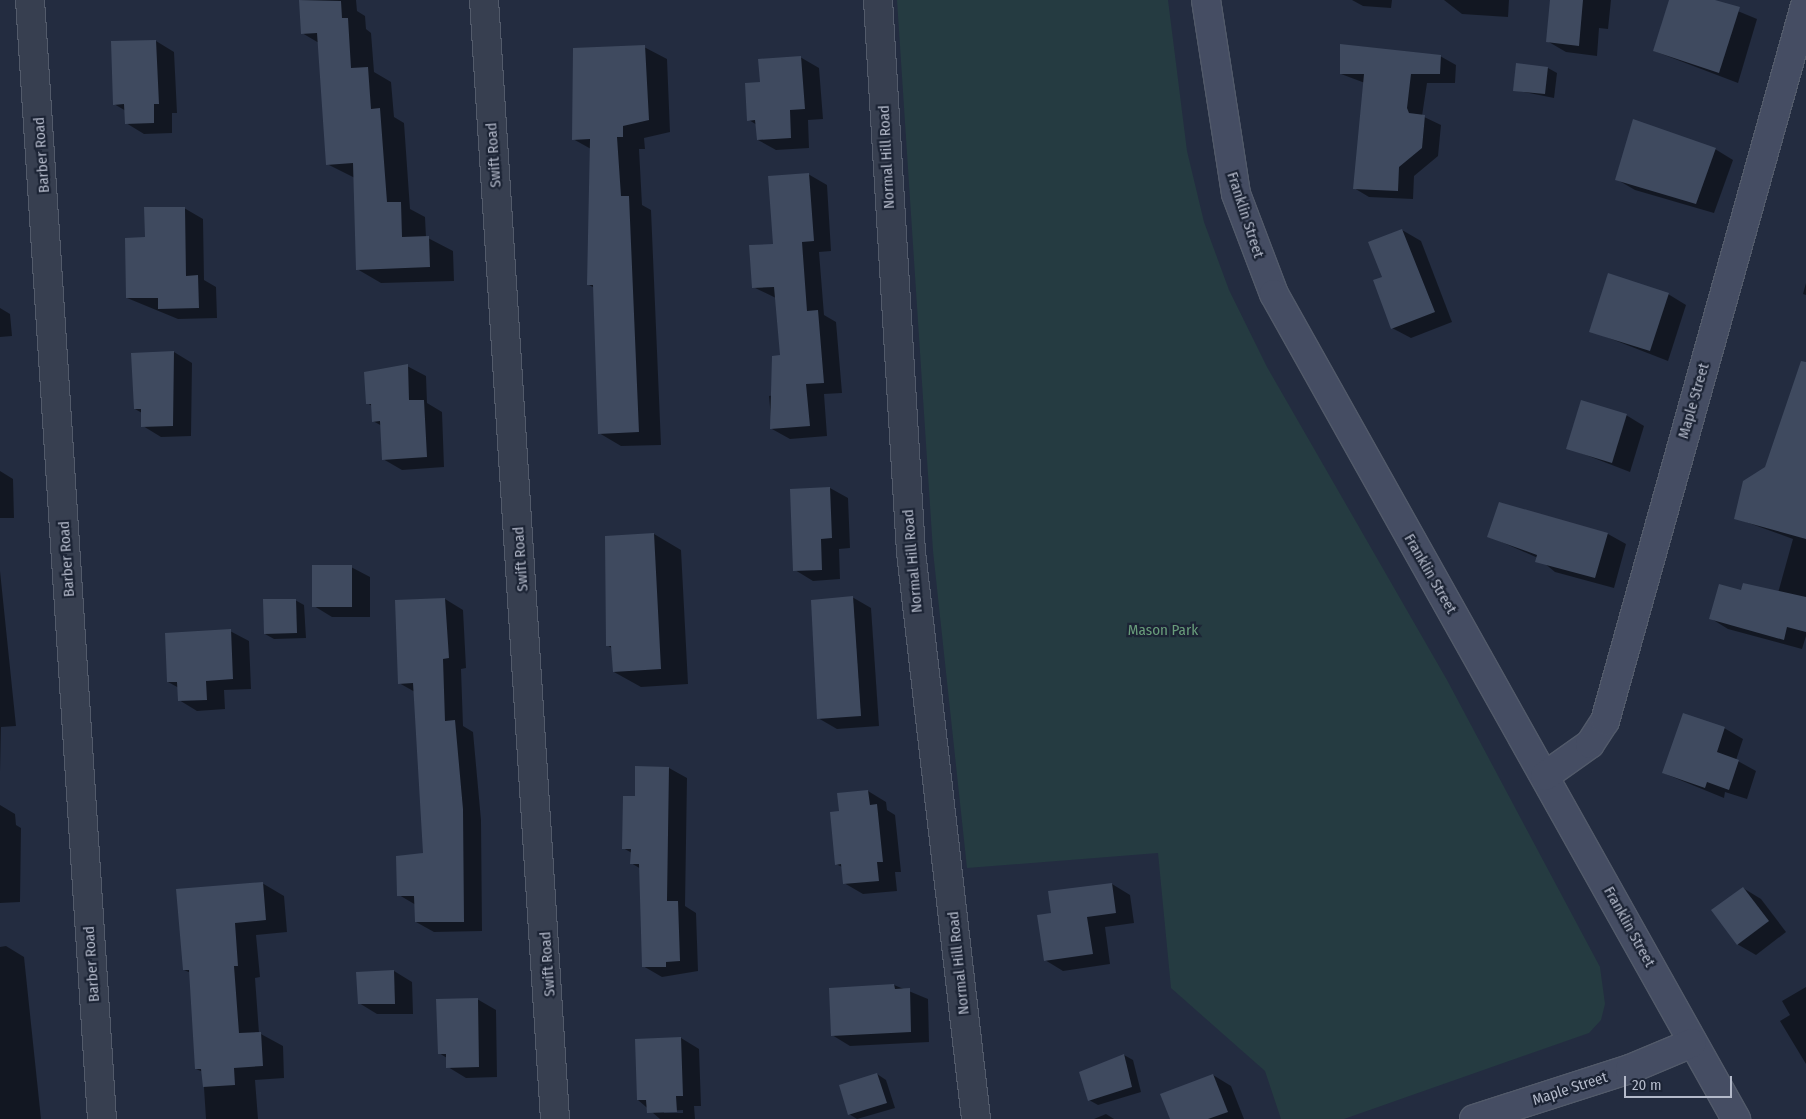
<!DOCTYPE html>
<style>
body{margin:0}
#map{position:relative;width:1806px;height:1119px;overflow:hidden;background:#232c40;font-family:"Fira Sans Condensed",sans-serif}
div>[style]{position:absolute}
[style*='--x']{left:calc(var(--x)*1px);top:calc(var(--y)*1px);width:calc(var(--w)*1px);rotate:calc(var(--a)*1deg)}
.green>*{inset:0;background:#253b41}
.shadow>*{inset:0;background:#0007}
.building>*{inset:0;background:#3f4a5f}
.roads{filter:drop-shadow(1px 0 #525a6a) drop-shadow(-1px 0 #525a6a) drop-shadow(0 1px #525a6a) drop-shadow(0 -1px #525a6a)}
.street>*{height:28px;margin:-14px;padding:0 14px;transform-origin:14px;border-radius:14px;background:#373f50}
.secondary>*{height:28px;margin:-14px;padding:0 14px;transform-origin:14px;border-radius:14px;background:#454d63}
span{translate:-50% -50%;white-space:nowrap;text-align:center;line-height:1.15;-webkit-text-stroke:4.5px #1c2435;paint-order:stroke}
.street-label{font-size:15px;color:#b4baca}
.park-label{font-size:15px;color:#699d7b}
.scale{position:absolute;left:1624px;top:1076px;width:108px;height:22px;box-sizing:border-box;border:2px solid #b4baca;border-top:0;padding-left:6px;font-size:15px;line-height:18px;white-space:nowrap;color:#b4baca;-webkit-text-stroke:4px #1c2435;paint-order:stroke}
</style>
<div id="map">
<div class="green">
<i style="clip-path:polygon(897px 0,1168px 0,1187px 151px,1204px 222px,1229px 290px,1267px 367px,1447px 680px,1600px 967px,1605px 1004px,1601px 1020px,1589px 1033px,1344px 1119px,1281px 1119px,1265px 1071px,1171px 988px,1158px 853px,967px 868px,933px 551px)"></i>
</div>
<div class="shadow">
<i style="clip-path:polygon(300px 0,356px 0,357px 11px,365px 16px,366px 29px,371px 33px,374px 72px,391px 82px,394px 117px,404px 123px,410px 209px,425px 217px,426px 237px,453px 251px,454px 281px,381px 283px,357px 269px,355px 178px,327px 164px,319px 43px,302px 33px)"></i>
<i style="clip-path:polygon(1352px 0,1392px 0,1391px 8px,1363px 6px)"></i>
<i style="clip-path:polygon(1444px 0,1509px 0,1508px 17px,1462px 14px)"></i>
<i style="clip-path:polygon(1551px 0,1611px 0,1608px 29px,1599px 28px,1597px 56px,1566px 52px,1547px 41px)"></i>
<i style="clip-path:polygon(1670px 0,1711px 0,1757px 19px,1738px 83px,1654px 51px)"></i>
<i style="clip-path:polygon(156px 41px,174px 52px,177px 113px,172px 113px,172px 133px,144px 134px,126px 123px,126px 111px,114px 104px,113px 42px)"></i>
<i style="clip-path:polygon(644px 47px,667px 59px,670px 132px,644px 138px,645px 149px,639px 149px,642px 205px,651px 210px,661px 445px,621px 446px,599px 433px,595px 288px,589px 285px,591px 149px,573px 139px)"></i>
<i style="clip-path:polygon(1440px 56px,1456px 65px,1455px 83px,1427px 83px,1422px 116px,1441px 125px,1438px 156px,1414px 176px,1413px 199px,1369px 197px,1354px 188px,1365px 83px,1341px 74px)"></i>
<i style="clip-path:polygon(800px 57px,819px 68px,823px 119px,808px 120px,809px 148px,776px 150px,758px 140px,757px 125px,749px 120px,762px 83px)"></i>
<i style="clip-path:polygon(1548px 68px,1557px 73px,1554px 98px,1514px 90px)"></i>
<i style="clip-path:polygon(1715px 149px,1733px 160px,1714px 213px,1635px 190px,1616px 179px)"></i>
<i style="clip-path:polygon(808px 174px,827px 185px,831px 251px,819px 252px,824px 315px,836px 322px,842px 393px,824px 394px,827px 436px,790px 439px,772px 429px,769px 396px,775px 395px,781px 356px,776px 298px,753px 287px)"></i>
<i style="clip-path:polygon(184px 208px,203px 219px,204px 280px,216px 287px,217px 318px,178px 319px,127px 298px,146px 238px)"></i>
<i style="clip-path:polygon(1402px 230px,1421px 241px,1452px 322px,1411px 338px,1392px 328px,1384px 278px)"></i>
<i style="clip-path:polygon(1806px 283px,1806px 295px,1803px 294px)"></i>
<i style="clip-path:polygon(1668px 294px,1686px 305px,1668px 361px,1591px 331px)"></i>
<i style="clip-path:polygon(0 308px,10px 314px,12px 336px,0 337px)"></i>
<i style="clip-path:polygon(174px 352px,192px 363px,191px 436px,161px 437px,143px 426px,142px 413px,135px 409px)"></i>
<i style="clip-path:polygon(407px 366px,426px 376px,427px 403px,442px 412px,444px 467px,402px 470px,383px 459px,382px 426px,373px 421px,372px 406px,367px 403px)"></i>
<i style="clip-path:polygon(1806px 386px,1806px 636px,1802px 649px,1728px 629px,1710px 618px,1742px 591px,1778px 593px,1793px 539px,1735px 518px,1766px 468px)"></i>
<i style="clip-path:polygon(1626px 415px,1644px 426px,1630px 472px,1568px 448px)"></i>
<i style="clip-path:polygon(0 471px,13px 479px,14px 518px,0 518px)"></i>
<i style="clip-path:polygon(830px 488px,848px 498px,850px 548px,839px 549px,840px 579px,813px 581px,795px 570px)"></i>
<i style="clip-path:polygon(654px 534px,681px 550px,688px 684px,641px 687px,614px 672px,613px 649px,607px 645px)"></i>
<i style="clip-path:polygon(1608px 534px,1626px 544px,1614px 588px,1555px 572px,1538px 558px,1488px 536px)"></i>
<i style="clip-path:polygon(351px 567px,370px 577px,370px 617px,332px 617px,314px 606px)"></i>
<i style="clip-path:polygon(0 571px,16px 726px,1px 727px,0 773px)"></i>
<i style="clip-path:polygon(852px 597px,871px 608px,879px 726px,837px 729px,818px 718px)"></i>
<i style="clip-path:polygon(445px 599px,463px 610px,466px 668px,461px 669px,463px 726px,473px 732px,481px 820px,482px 931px,434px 932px,416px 922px,416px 905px,399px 895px,424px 854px,415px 692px,399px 683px)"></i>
<i style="clip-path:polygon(295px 600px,304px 605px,306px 638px,274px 639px,265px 634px)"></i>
<i style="clip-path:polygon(230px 631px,249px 641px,251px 689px,224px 690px,225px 709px,197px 711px,179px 700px,179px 688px,168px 682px)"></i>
<i style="clip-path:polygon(1724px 728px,1743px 739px,1736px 760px,1756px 771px,1747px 799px,1725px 792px,1724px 798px,1663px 773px)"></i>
<i style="clip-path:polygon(637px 767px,669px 768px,687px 778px,685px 906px,696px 913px,698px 971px,662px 977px,643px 966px,641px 869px,631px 863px,632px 853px,623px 848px,636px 797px)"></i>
<i style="clip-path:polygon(868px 791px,886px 802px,887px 810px,895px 815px,901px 872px,895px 872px,897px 891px,863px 894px,844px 883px,842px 867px,836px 864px,840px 812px)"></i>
<i style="clip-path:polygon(0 805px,15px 814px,16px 825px,21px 828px,20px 902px,0 903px)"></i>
<i style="clip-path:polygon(262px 883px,284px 896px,287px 932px,256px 935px,260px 977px,255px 978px,259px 1033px,283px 1046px,284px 1078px,255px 1080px,258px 1119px,206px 1119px,203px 1072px,196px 1069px,191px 973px,184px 970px)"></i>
<i style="clip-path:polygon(1112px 884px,1130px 895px,1134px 923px,1105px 927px,1110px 964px,1063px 971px,1045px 960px,1053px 914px)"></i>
<i style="clip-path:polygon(1743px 888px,1761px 899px,1786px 932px,1756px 955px,1737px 944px)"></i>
<i style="clip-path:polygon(6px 946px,24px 957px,41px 1119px,0 1119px,0 947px)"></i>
<i style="clip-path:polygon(394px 971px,412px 982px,413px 1014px,377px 1014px,359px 1003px)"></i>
<i style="clip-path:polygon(894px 985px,928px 999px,929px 1042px,850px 1046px,832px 1035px)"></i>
<i style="clip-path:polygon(1806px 987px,1806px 1064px,1780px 1021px,1790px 1015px,1782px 1001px)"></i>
<i style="clip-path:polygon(477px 999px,496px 1010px,497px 1077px,466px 1078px,448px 1067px,447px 1058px,439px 1053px)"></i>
<i style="clip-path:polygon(evenodd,681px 1038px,699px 1049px,701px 1106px,694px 1106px,695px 1119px,660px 1119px,638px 1100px,681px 1038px,683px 1110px,683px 1113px,664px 1113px,664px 1111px,683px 1110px)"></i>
<i style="clip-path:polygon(1124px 1055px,1133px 1060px,1141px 1092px,1098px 1105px,1089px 1100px)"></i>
<i style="clip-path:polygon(877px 1074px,886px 1080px,895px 1108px,857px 1119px,849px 1114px)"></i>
<i style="clip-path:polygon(1213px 1075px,1231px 1086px,1244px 1119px,1171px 1119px)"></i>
<i style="clip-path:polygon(1106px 1114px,1114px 1119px,1094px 1119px)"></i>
</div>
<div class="building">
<i style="clip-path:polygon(299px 0,341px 1px,342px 18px,348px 18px,351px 68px,368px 67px,371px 109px,380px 108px,387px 202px,401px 202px,402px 237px,429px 236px,430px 267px,356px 270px,353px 163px,326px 165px,317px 33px,301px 34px)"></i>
<i style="clip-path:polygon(1550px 0,1583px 0,1579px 46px,1546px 42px)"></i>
<i style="clip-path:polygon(1669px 0,1715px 0,1740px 7px,1719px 73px,1653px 51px)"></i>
<i style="clip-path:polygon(156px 40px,159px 104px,154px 104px,154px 123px,125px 124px,124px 104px,113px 105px,111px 41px)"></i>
<i style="clip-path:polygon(1340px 44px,1441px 55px,1440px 74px,1411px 74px,1407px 108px,1409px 113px,1425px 115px,1422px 148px,1399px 167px,1398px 191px,1353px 189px,1364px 74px,1340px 74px)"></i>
<i style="clip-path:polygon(645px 45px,649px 120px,623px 126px,623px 137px,617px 137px,621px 196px,629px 196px,639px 432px,598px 434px,593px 285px,587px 285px,590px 139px,572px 140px,573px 48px)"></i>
<i style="clip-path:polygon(801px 56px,805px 109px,790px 110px,791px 138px,757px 140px,755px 120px,747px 121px,745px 83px,760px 82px,758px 59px)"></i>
<i style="clip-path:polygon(1516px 63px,1548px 67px,1545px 94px,1513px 91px)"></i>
<i style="clip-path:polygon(1633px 119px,1716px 148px,1696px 204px,1615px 180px)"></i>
<i style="clip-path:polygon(809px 173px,814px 241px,802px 242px,807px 311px,818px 310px,824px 383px,806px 384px,810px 426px,770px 429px,772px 356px,780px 355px,774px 287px,752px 288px,749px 245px,773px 244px,768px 176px)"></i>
<i style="clip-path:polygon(144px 207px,185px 207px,186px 276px,198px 275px,199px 308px,158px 309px,158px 298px,126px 298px,125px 238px,145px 237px)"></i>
<i style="clip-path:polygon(1402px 229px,1435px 312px,1391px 329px,1373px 280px,1382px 277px,1368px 242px)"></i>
<i style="clip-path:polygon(1608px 273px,1669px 293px,1650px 351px,1589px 332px)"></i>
<i style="clip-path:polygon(174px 351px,173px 426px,141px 427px,141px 409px,134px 409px,131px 353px)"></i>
<i style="clip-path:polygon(1801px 361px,1806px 362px,1806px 539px,1734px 519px,1743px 481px,1765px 467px)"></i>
<i style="clip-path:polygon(408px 364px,409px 400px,424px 400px,427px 457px,382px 460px,380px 421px,372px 422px,371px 404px,366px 404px,364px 372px)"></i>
<i style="clip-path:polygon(1581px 400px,1627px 414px,1612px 463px,1566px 449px)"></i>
<i style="clip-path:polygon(830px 487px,832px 538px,821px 539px,822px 570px,793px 571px,790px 489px)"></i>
<i style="clip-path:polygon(1499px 502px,1608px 533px,1595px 578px,1535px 562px,1537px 555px,1487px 537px)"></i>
<i style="clip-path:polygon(654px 533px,661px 669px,613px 672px,611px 646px,606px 646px,605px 536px)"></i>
<i style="clip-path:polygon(312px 565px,352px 565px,352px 607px,312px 607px)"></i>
<i style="clip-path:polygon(1743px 583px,1806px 597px,1806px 632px,1787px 627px,1784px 640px,1709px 619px,1719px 584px,1741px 590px)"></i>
<i style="clip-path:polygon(853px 596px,861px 716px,817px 719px,811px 600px)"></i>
<i style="clip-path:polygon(445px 598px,449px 658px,443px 659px,445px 721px,455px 720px,463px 809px,464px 922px,415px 922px,414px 896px,397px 896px,396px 856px,423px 853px,413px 683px,398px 684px,395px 600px)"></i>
<i style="clip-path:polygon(263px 599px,296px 599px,297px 633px,264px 634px)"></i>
<i style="clip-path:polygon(231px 629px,233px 679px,206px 681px,207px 700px,178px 701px,177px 682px,167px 682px,165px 633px)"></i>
<i style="clip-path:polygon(1683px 713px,1725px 727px,1717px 752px,1739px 760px,1729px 790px,1707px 782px,1705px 788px,1662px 773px)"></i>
<i style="clip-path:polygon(635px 766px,669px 767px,667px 901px,678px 901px,680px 961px,666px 962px,666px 967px,642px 967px,639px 864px,630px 864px,631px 849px,622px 849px,623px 796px,635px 796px)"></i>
<i style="clip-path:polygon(868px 790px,870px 805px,877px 804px,883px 862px,877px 862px,879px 881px,843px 884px,841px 864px,835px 865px,830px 812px,839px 811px,837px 793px)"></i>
<i style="clip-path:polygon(263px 882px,266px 920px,235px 923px,238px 966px,234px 966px,239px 1033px,261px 1032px,263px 1066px,234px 1068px,235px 1085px,203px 1087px,201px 1069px,195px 1069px,189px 970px,183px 970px,176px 889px)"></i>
<i style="clip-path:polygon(1112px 883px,1116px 913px,1087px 917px,1093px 954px,1044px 961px,1037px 915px,1051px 913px,1048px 891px)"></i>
<i style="clip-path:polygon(1743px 887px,1769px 921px,1737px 945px,1711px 910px)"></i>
<i style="clip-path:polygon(394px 970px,395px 1004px,358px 1004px,356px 972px)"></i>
<i style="clip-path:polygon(894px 984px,895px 989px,910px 988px,911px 1032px,831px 1036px,829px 988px)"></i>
<i style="clip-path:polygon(478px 998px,479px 1067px,446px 1068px,446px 1054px,438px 1054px,436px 999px)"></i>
<i style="clip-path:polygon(681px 1037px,683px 1096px,676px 1096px,677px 1112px,647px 1113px,646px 1100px,637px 1100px,635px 1039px)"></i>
<i style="clip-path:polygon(1124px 1054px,1132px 1087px,1088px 1101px,1079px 1072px)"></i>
<i style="clip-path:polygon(877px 1073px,887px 1103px,848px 1115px,839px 1085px)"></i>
<i style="clip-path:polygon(1213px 1074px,1228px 1112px,1208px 1119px,1170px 1119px,1160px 1094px)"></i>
</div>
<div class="roads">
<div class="street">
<i style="--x:30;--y:0;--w:1121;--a:86.32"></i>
<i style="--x:484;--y:0;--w:1121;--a:86.37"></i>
<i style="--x:878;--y:0;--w:553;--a:86.58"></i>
<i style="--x:911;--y:552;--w:571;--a:83.46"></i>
</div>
<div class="secondary">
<i style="--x:1206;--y:0;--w:196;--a:81.2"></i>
<i style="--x:1236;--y:194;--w:107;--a:69.2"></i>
<i style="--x:1274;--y:294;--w:946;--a:60.75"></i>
<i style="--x:1545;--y:776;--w:55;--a:-35.4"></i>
<i style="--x:1590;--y:744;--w:27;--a:-57"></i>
<i style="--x:1605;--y:721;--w:747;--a:-74.38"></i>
<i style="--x:1474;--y:1119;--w:164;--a:-17.8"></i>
<i style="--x:1630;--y:1069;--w:67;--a:-22.8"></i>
</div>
</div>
<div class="street-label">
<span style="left:42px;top:155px;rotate:-94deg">Barber Road</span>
<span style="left:494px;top:155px;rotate:-94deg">Swift Road</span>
<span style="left:887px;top:157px;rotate:-93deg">Normal Hill Road</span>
<span style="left:1245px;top:215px;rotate:72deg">Franklin Street</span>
<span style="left:1694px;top:401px;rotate:-74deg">Maple Street</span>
<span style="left:67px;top:559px;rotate:-94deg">Barber Road</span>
<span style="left:521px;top:559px;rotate:-94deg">Swift Road</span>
<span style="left:913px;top:561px;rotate:-95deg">Normal Hill Road</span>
<span style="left:1430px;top:574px;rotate:60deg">Franklin Street</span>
<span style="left:1629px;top:927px;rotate:61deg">Franklin Street</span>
<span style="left:959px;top:963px;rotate:-96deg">Normal Hill Road</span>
<span style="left:92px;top:964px;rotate:-94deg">Barber Road</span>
<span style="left:548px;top:964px;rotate:-94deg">Swift Road</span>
<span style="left:1570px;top:1089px;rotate:-18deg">Maple Street</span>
</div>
<div class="park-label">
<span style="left:1163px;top:631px">Mason Park</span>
</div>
<div class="scale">20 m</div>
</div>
